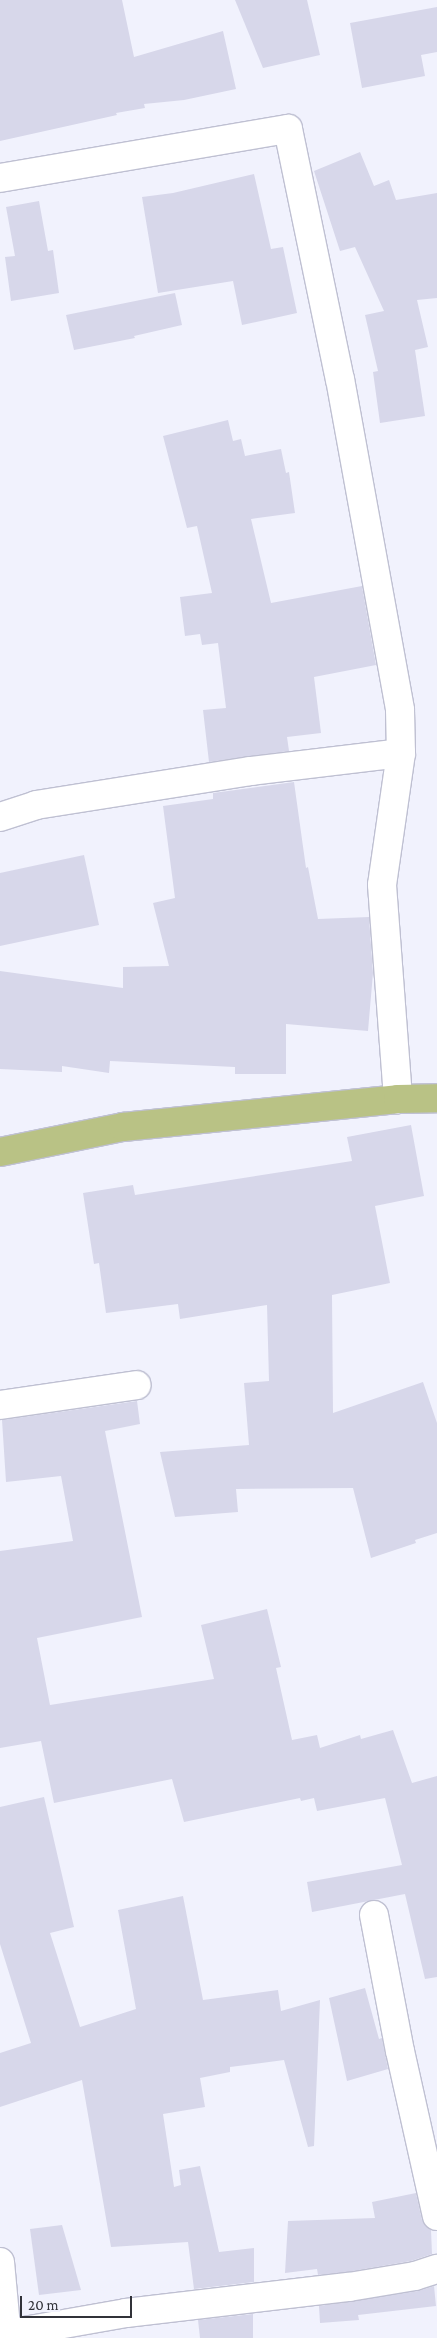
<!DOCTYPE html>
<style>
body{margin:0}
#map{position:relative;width:437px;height:2338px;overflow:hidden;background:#f1f2fd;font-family:"Crimson Pro",serif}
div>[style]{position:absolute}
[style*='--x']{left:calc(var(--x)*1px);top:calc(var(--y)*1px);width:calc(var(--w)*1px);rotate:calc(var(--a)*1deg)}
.building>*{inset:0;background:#d7d7ea}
.roads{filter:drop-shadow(1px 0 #bfc0d2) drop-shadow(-1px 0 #bfc0d2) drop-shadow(0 1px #bfc0d2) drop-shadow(0 -1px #bfc0d2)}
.minor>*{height:28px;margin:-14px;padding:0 14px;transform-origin:14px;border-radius:14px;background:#fff}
.primary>*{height:28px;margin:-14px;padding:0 14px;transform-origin:14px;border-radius:14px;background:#b9c285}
span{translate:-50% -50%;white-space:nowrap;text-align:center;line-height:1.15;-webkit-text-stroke:4px #f1f2fd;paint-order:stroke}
.scale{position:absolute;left:20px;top:2296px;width:112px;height:22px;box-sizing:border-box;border:2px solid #313239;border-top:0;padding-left:6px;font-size:15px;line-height:18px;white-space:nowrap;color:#313239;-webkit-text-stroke:4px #f1f2fd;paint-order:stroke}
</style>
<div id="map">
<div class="building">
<i style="clip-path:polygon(0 0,122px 0,134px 57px,223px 31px,236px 89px,184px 100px,144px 104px,145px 108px,116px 113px,117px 115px,0 141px)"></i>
<i style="clip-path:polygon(235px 0,307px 0,320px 55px,263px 68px)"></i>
<i style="clip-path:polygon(437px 7px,437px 52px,421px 55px,425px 76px,362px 88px,350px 23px)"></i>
<i style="clip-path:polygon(360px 152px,374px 186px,389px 180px,396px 200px,437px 193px,437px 298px,417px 300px,428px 347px,415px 350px,425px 416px,380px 423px,373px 372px,378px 371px,365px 315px,384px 311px,355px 247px,340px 251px,314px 171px)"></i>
<i style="clip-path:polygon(254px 174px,271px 249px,283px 247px,297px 313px,242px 325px,233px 281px,158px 293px,142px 197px,173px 193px)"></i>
<i style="clip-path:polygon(39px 201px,48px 251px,53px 250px,59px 293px,11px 301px,5px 257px,15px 256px,6px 207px)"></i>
<i style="clip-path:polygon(175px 293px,182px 325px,134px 336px,135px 338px,74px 350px,66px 315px)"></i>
<i style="clip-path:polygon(228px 420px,233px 441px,241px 439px,245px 456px,281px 449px,286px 473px,289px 472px,295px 513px,251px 519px,271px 603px,362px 586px,376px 665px,314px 677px,321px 733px,287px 737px,289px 751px,209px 762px,203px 710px,226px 708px,218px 643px,202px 645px,200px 634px,185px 636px,180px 597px,212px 593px,197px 526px,187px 528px,163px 436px)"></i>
<i style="clip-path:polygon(294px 782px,306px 868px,308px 867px,318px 919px,369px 917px,373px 973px,368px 1031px,286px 1024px,286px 1074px,235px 1074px,235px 1067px,110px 1061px,109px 1073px,62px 1066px,62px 1072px,0 1069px,0 971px,123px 988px,123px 967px,169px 966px,153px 903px,175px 898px,163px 806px,213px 799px,213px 793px)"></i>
<i style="clip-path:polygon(84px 855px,99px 925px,0 946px,0 873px)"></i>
<i style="clip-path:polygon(411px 1125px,424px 1196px,375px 1206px,390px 1283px,332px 1295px,333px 1413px,423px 1382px,437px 1423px,437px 1533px,415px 1540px,416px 1543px,371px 1558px,353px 1488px,236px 1489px,238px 1512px,175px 1517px,160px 1452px,249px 1445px,244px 1383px,269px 1381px,267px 1305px,180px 1319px,178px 1304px,106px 1313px,99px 1263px,94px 1264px,83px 1193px,133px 1185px,135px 1195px,352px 1161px,347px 1137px)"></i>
<i style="clip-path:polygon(137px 1401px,140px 1424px,105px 1431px,142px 1617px,37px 1638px,50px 1705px,214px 1679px,201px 1625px,267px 1609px,281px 1667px,276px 1668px,292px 1740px,317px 1735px,320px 1748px,360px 1735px,361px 1739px,393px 1730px,412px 1783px,437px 1776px,437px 1977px,425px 1979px,405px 1894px,312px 1912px,307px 1882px,402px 1865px,385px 1798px,317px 1811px,314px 1798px,301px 1801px,300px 1798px,184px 1822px,172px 1779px,54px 1803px,41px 1741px,0 1748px,0 1551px,73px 1541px,61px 1476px,6px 1482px,2px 1420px)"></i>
<i style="clip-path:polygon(44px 1797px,74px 1927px,50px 1933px,80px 2027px,136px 2009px,118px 1910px,183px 1896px,203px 2000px,278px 1990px,281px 2011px,320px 2000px,314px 2146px,308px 2147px,284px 2060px,230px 2067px,230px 2072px,200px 2078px,205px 2107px,163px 2114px,174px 2187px,181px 2185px,179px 2170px,200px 2166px,219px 2252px,254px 2248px,254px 2282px,194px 2289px,188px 2242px,111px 2247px,82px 2080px,0 2107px,0 2053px,31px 2043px,0 1944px,0 1807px)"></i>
<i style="clip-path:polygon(365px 1988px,379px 2039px,382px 2038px,388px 2069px,347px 2081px,329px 1998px)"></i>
<i style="clip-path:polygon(416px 2193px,422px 2220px,431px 2230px,432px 2254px,411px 2261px,347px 2272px,318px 2275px,317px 2269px,285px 2273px,288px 2221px,375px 2218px,372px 2202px)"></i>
<i style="clip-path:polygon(62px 2225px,81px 2290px,39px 2295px,30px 2229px)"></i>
<i style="clip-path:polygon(434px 2286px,436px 2306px,358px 2315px,359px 2320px,320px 2323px,319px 2306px,418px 2291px)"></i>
<i style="clip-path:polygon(253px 2314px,253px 2338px,200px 2338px,198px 2320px)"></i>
</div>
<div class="roads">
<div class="minor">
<i style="--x:0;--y:178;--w:292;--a:-9.7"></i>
<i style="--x:288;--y:129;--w:255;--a:78.3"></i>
<i style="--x:340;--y:379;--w:336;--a:79.7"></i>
<i style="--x:400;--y:710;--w:43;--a:88.7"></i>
<i style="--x:401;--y:753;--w:133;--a:98.2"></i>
<i style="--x:382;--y:885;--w:215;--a:85.7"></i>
<i style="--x:0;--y:817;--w:38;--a:-18"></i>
<i style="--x:36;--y:805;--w:218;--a:-9"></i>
<i style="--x:251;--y:771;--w:151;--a:-6.8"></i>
<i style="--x:0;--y:1405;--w:138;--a:-8.3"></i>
<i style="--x:374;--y:1915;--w:138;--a:79.2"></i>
<i style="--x:400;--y:2051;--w:169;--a:77.4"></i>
<i style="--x:0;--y:2262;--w:76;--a:84.7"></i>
<i style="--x:7;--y:2334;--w:121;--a:-10"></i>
<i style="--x:126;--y:2313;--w:225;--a:-6.7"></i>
<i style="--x:349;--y:2287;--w:67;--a:-9.5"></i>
<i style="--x:415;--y:2276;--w:23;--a:-18"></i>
</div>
<div class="primary">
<i style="--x:0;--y:1152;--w:126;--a:-11.5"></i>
<i style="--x:123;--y:1127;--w:276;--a:-5.8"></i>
<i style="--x:398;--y:1099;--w:39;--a:-1"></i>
</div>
</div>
<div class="scale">20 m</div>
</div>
